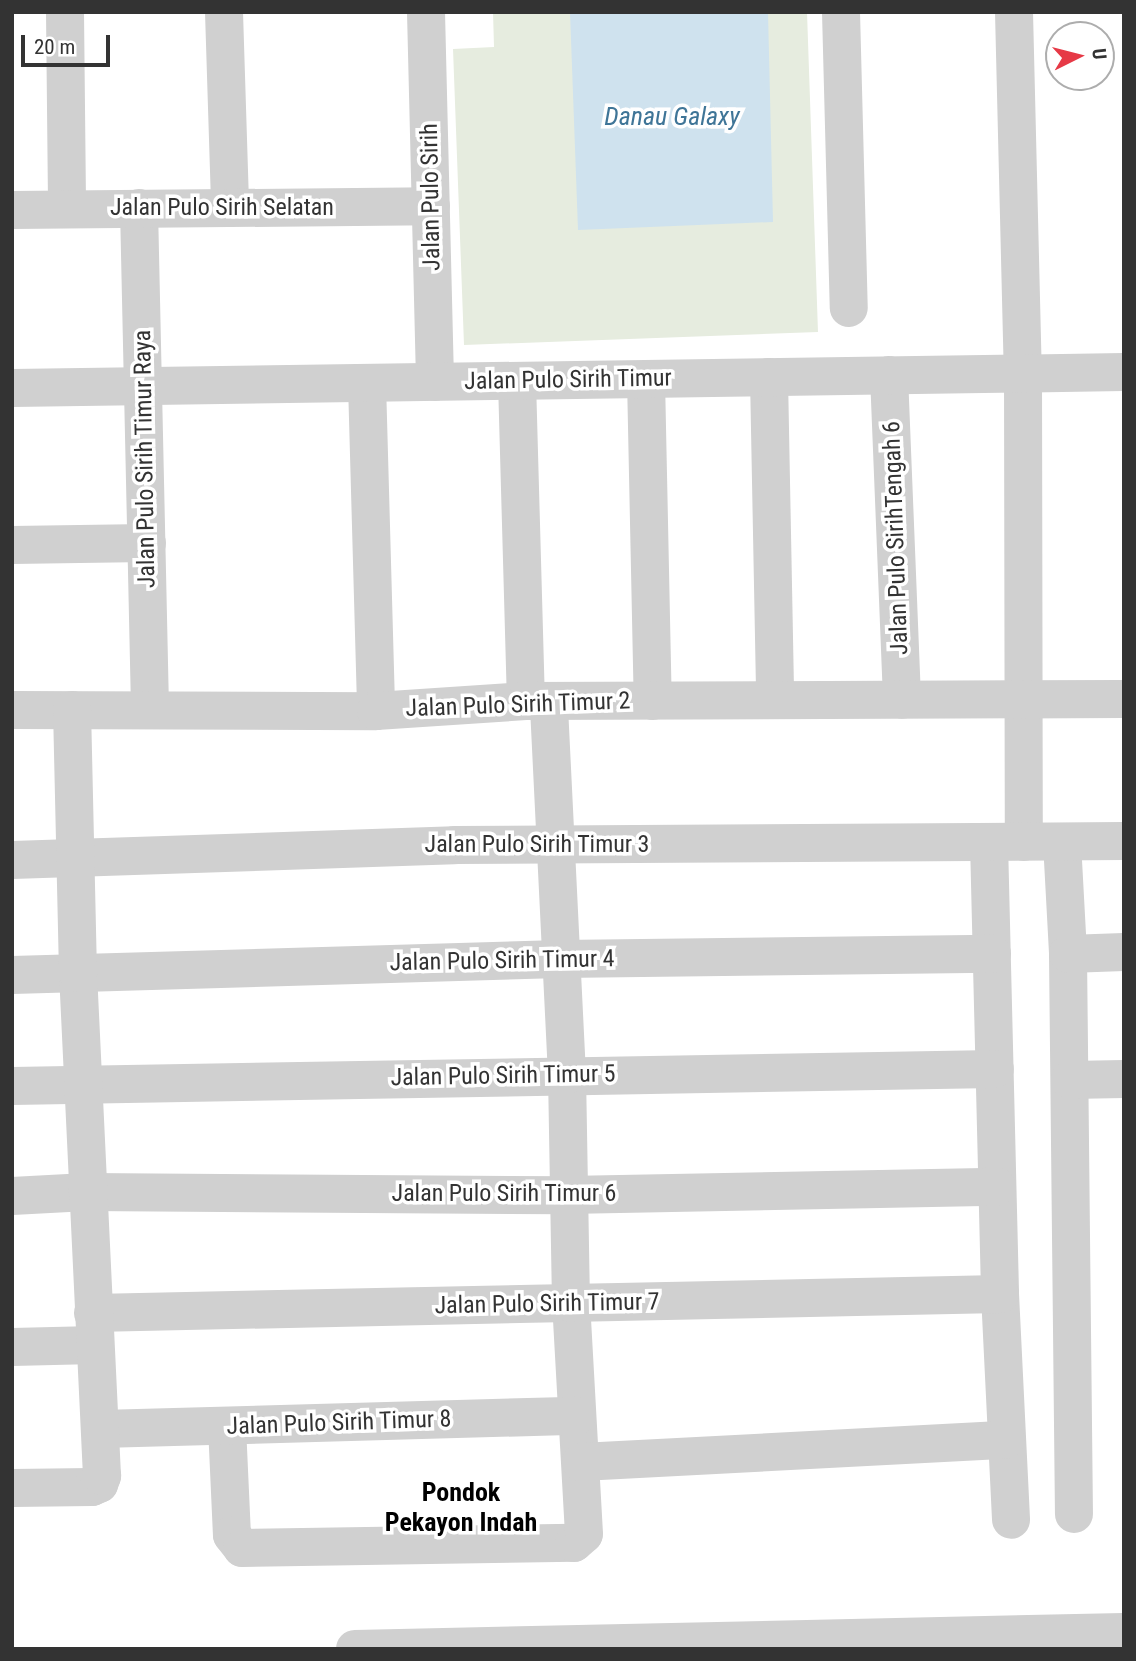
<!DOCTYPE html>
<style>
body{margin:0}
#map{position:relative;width:1136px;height:1661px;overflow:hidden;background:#fff;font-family:"Roboto Condensed",sans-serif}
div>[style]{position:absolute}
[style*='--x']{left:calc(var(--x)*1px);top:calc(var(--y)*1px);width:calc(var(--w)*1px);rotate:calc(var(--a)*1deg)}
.green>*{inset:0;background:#e6ecdf}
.water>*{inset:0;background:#cfe2ee}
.minor>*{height:38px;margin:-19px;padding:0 19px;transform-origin:19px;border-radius:19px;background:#d0d0d0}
span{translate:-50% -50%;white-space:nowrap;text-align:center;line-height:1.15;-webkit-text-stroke:7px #fff;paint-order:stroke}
.street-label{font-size:24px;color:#333}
.water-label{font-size:26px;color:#3f7597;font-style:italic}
.neighbourhood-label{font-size:26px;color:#000;font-weight:700}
.frame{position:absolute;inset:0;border:14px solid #333;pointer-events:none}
.north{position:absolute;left:1045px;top:21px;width:70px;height:70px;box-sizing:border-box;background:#fff;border:2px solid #adadad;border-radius:50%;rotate:84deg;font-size:19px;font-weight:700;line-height:28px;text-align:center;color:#333}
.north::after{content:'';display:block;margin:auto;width:24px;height:32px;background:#e63946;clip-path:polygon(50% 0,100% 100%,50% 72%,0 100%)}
.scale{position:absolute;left:21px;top:35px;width:89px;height:32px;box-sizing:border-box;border:4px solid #333;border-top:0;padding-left:9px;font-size:21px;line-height:24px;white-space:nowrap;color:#333;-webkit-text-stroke:5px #fff;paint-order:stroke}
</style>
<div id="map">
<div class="green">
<i style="clip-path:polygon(493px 12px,807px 12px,818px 332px,464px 345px,453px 49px,494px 47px)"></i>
</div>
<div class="water">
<i style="clip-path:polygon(570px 12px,768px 12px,773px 222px,578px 230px)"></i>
</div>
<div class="minor">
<i style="--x:65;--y:12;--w:197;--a:89.4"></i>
<i style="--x:224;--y:12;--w:196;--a:88.2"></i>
<i style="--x:426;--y:12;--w:370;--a:88.6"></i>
<i style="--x:841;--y:12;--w:296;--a:88.5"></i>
<i style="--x:1014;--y:12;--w:361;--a:88.6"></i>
<i style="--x:1023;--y:373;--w:469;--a:89.9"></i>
<i style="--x:139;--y:208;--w:501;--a:88.74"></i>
<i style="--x:12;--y:210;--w:419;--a:-0.5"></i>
<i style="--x:889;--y:375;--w:325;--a:87.7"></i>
<i style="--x:769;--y:377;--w:323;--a:88.9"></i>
<i style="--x:646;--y:379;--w:322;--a:88.8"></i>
<i style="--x:517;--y:381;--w:320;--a:88.4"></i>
<i style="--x:367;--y:383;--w:328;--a:88.4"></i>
<i style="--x:12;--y:388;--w:1112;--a:-0.82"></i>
<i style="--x:12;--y:545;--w:135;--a:-0.8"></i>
<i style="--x:12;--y:710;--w:364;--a:0.2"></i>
<i style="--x:376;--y:711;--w:150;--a:-3.8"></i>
<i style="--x:526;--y:701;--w:598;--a:-0.19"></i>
<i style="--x:989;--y:842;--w:452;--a:88.6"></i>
<i style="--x:1000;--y:1294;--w:226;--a:87.2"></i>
<i style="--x:1062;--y:842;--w:112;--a:86.9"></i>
<i style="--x:1068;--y:954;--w:560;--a:89.39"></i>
<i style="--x:12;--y:860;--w:442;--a:-1.9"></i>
<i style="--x:454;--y:845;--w:670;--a:-0.34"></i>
<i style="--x:1068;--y:954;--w:56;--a:-2"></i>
<i style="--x:12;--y:975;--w:548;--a:-1.67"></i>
<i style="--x:560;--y:959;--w:432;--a:-0.7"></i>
<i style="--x:1070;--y:1080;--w:54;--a:-1.1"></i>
<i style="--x:12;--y:1086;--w:983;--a:-0.99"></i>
<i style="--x:12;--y:1196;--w:75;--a:-3.1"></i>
<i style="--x:87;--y:1192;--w:480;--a:0.4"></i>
<i style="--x:567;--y:1195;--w:430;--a:-1.1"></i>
<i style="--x:93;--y:1313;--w:907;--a:-1.2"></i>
<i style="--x:12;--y:1347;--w:83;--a:-1.4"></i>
<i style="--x:227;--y:1426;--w:109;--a:87.4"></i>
<i style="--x:232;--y:1535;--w:16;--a:52"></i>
<i style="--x:242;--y:1548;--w:332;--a:-0.9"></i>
<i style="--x:574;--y:1543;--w:13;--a:-42"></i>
<i style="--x:584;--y:1534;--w:231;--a:-93.2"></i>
<i style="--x:571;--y:1303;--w:228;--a:-91"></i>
<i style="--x:567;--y:1075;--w:374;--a:-92.8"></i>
<i style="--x:101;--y:1429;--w:476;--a:-1.6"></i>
<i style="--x:581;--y:1462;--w:425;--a:-3"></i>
<i style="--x:12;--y:1488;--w:80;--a:-0.7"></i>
<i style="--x:92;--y:1487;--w:8;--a:-23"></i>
<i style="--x:99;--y:1484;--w:9;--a:-69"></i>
<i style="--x:102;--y:1476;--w:504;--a:-92.73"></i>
<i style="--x:78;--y:973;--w:263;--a:-91.3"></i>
<i style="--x:355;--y:1649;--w:769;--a:-1.27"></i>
</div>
<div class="street-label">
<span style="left:431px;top:197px;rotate:-91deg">Jalan Pulo Sirih</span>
<span style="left:222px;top:208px">Jalan Pulo Sirih Selatan</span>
<span style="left:568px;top:380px;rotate:-1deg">Jalan Pulo Sirih Timur</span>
<span style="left:145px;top:459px;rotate:-91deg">Jalan Pulo Sirih Timur Raya</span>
<span style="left:896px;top:538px;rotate:-92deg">Jalan Pulo SirihTengah 6</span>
<span style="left:518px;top:705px;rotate:-2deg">Jalan Pulo Sirih Timur 2</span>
<span style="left:537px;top:845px">Jalan Pulo Sirih Timur 3</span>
<span style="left:502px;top:961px;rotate:-1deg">Jalan Pulo Sirih Timur 4</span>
<span style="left:503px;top:1076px;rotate:-1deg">Jalan Pulo Sirih Timur 5</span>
<span style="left:504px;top:1194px">Jalan Pulo Sirih Timur 6</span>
<span style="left:547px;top:1304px;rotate:-1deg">Jalan Pulo Sirih Timur 7</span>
<span style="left:339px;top:1423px;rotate:-2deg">Jalan Pulo Sirih Timur 8</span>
</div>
<div class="water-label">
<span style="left:672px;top:117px">Danau Galaxy</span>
</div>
<div class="neighbourhood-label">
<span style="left:461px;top:1508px">Pondok<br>Pekayon Indah</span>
</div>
<div class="frame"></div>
<div class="north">U</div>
<div class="scale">20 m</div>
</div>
